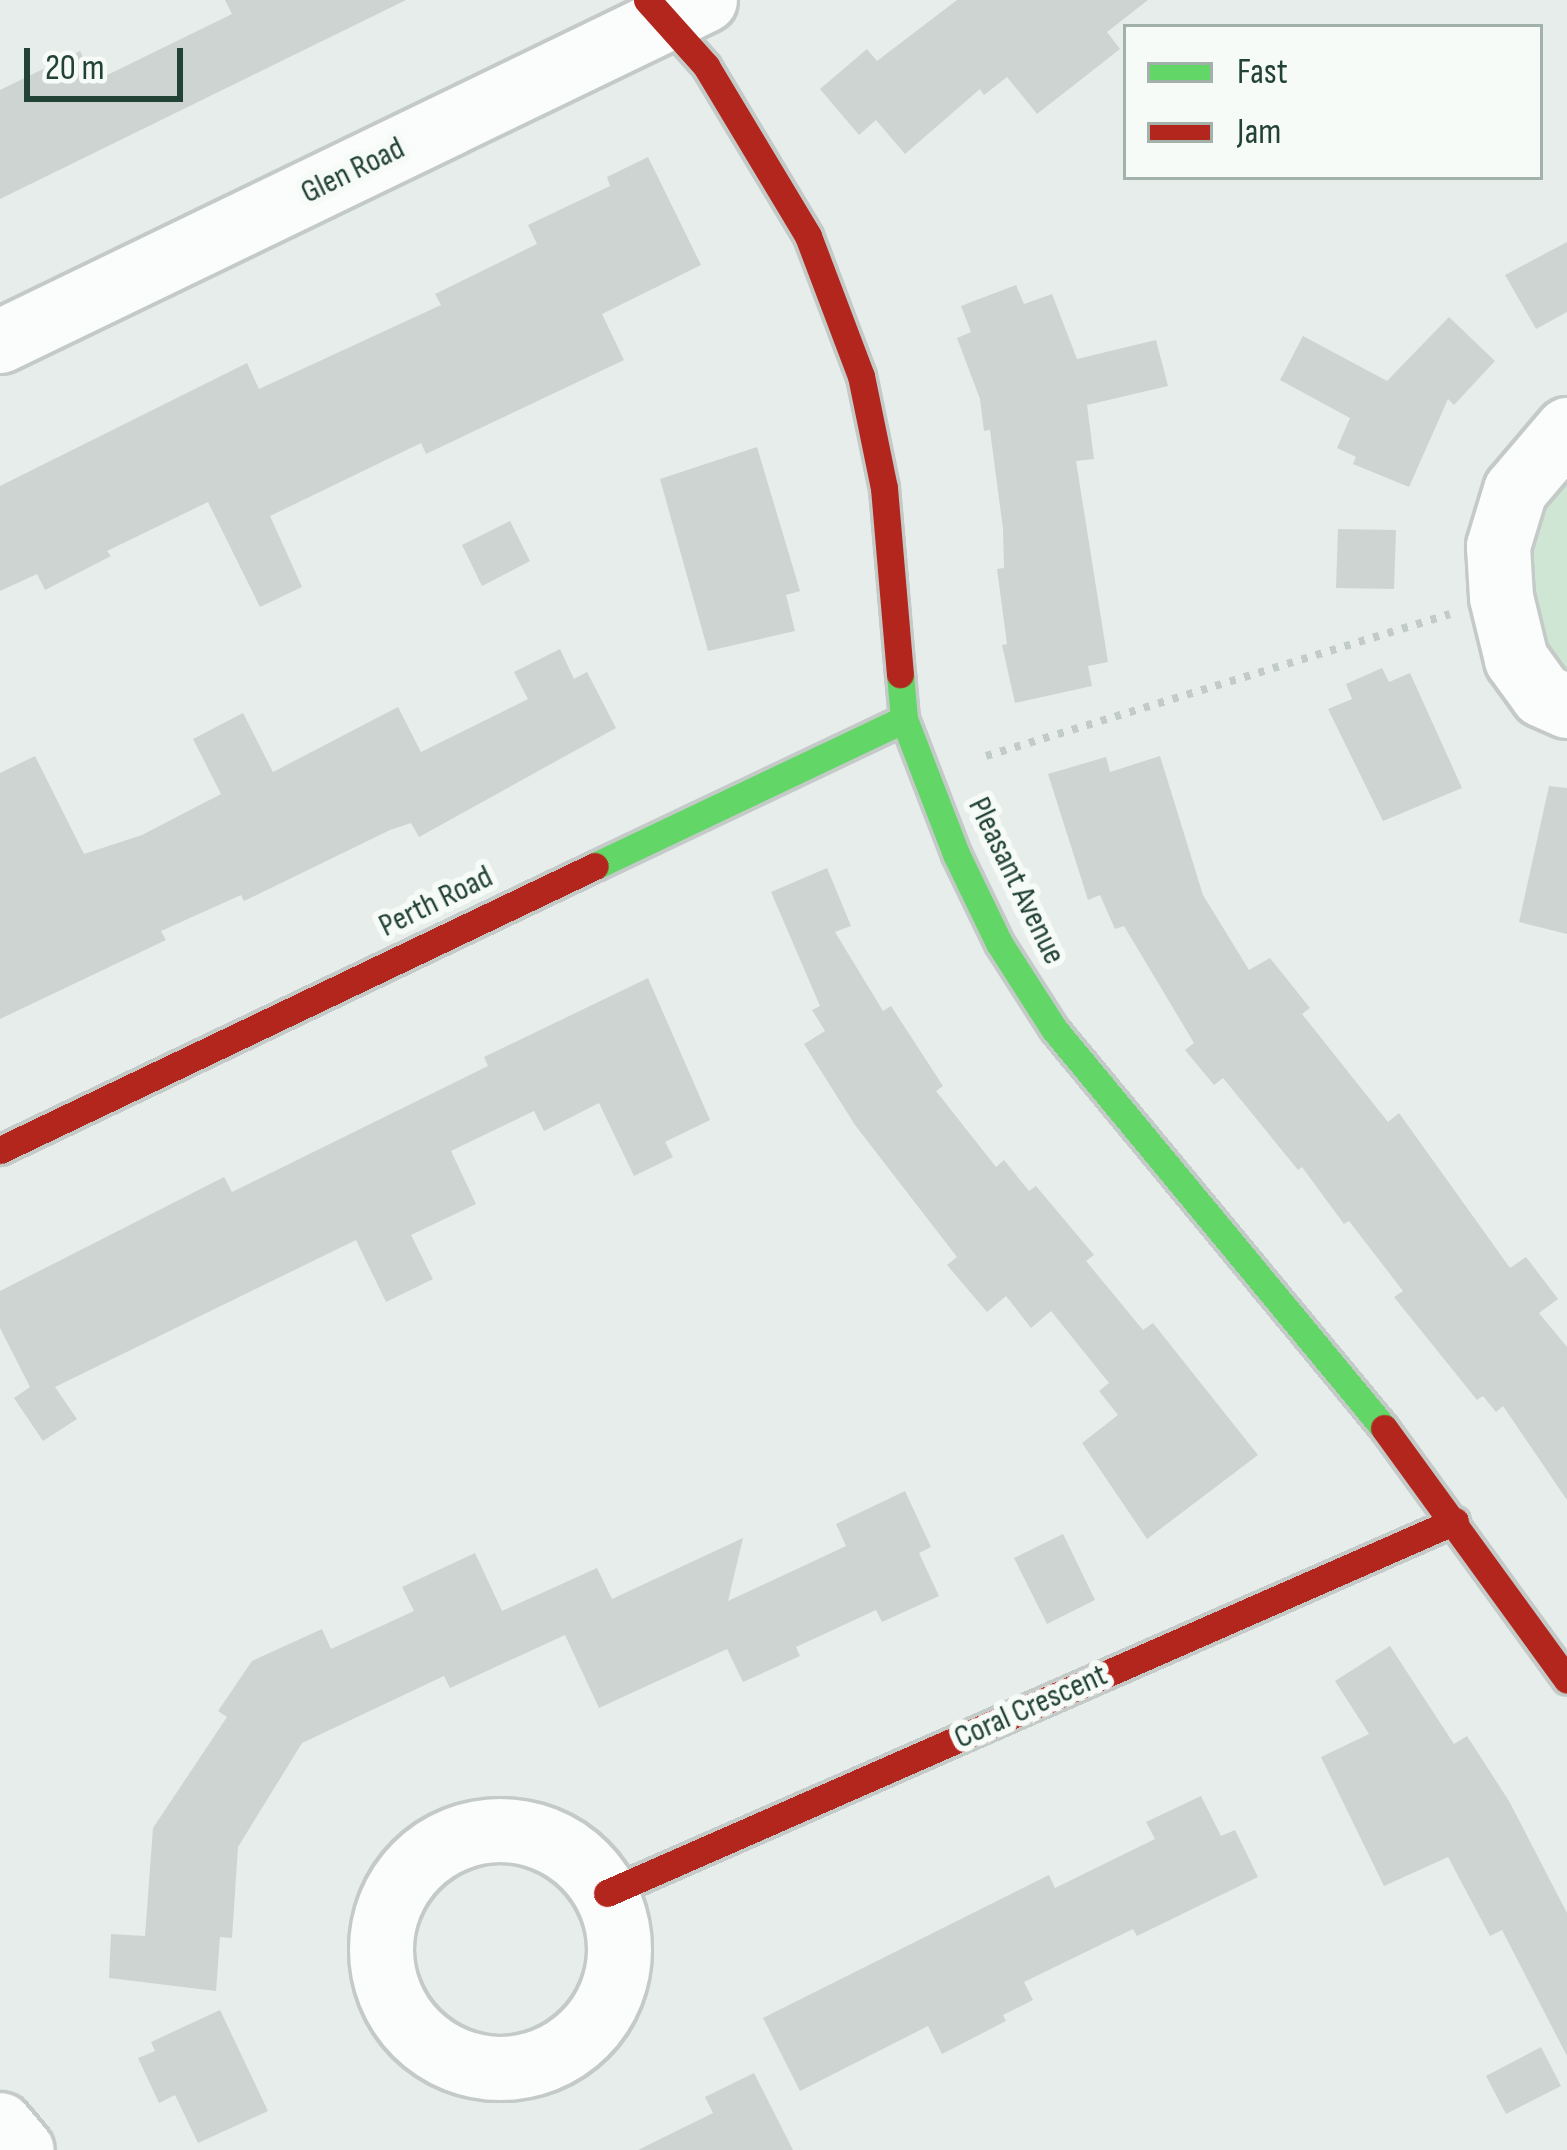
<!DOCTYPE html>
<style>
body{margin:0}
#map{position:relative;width:1567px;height:2150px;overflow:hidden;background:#e7edea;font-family:"Sofia Sans Condensed",sans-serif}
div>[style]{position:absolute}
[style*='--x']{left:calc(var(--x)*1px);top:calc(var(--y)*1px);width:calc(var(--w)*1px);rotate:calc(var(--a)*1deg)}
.green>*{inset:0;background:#d0e6d5}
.building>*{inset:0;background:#ced4d1}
.path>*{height:8px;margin-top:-4px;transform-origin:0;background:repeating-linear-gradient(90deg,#c2ccc7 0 6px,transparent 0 15px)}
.roads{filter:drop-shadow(3px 0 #c4cac7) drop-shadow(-3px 0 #c4cac7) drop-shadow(0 3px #c4cac7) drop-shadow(0 -3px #c4cac7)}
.street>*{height:63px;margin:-31.5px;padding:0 31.5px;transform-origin:31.5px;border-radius:31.5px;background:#fbfcfc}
.street>.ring{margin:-31.5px;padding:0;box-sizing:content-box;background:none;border:63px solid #fbfcfc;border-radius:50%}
.fast>*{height:27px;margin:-13.5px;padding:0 13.5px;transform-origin:13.5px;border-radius:13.5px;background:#63d668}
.jam>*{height:27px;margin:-13.5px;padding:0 13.5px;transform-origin:13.5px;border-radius:13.5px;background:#b3261e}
span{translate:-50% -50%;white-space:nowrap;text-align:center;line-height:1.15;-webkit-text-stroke:12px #f6fbf8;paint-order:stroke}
.street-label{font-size:33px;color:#234236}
.legend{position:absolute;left:1123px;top:24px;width:420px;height:156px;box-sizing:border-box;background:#f6fbf8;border:3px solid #a2b1aa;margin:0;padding:15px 21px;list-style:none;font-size:36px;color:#234236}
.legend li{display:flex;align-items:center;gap:24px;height:60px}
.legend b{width:60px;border:3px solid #a2b1aa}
.scale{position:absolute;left:24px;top:48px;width:159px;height:54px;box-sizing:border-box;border:6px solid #234236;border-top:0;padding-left:15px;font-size:36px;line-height:42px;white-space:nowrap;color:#234236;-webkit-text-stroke:9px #f6fbf8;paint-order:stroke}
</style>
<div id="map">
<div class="green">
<i style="clip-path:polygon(1567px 471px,1567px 677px,1541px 647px,1530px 609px,1528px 559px,1540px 511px)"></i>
</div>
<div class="building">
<i style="clip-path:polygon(225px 0,406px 0,0 199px,0 90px,80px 51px,95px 81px,232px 14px)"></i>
<i style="clip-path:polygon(957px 0,1148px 0,1107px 32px,1120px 49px,1037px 114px,1007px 77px,984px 95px,980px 89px,905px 154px,876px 120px,859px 135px,820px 89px,867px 49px,877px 61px)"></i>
<i style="clip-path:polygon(648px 157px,701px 265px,602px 314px,624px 360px,426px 454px,421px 443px,270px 516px,302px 587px,260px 607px,208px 502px,107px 551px,111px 556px,45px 590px,37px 574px,0 591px,0 486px,247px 363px,259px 389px,441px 305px,435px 294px,537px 244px,528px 225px,610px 186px,607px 177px)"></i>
<i style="clip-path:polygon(1567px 242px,1567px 312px,1536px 329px,1505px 275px)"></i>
<i style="clip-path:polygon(1016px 285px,1024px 304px,1052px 294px,1077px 359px,1156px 340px,1168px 386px,1087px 405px,1094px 459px,1076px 461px,1108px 662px,1088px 666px,1092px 686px,1015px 703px,1002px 645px,1007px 644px,997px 569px,1004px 568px,1003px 529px,990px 430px,984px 431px,980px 399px,957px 338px,971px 332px,961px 306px)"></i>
<i style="clip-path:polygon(1449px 317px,1495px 361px,1454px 405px,1448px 399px,1409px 487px,1353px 464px,1356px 457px,1337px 448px,1350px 418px,1280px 380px,1303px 336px,1387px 381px)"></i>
<i style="clip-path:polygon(757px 447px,800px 591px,786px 595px,795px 631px,708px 651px,660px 479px)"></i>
<i style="clip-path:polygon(510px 521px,530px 561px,482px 586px,462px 545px)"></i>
<i style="clip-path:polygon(1338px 529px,1396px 530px,1394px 589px,1336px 588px)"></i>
<i style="clip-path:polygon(560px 649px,574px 679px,587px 672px,616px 728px,419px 837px,411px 823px,390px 830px,244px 901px,241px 895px,161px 931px,166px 940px,0 1019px,0 773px,35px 756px,84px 854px,142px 835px,221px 794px,193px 739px,243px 713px,273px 772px,398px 707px,421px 752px,528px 699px,514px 672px)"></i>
<i style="clip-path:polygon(1382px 668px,1389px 682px,1410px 673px,1462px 788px,1383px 821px,1328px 709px,1352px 699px,1346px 684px)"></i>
<i style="clip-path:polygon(1160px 756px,1203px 895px,1249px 970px,1270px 958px,1310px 1008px,1302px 1014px,1388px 1122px,1399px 1113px,1510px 1268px,1526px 1257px,1558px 1299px,1539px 1313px,1567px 1347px,1567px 1500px,1503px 1406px,1496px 1412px,1483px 1396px,1477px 1400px,1394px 1297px,1403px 1291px,1349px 1221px,1344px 1224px,1302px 1167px,1298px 1170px,1223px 1078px,1214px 1085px,1185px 1050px,1194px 1043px,1124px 926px,1115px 929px,1100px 895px,1088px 900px,1048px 774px,1106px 757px,1110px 772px)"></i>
<i style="clip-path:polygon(1549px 786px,1567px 788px,1567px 934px,1519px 922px)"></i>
<i style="clip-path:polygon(827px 868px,851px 926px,835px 932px,883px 1011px,891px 1006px,943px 1086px,936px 1091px,996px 1167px,1004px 1160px,1029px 1191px,1036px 1186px,1094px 1255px,1086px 1261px,1143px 1330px,1153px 1323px,1258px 1455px,1147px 1539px,1082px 1443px,1118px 1415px,1099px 1391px,1109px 1383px,1051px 1311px,1031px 1328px,1006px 1296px,987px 1312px,947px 1265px,957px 1257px,855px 1125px,804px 1044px,825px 1031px,812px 1010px,820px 1006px,771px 892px)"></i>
<i style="clip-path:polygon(648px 978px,710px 1120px,665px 1142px,673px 1157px,634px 1176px,599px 1103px,544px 1131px,534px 1111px,451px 1151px,476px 1204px,411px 1235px,433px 1279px,386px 1302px,356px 1240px,55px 1387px,77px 1419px,43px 1441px,14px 1398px,30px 1387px,0 1328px,0 1291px,224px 1177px,232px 1192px,488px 1066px,484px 1057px)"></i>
<i style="clip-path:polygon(905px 1491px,931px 1547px,919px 1553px,939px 1596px,882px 1622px,876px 1610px,796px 1647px,800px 1656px,743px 1682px,727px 1649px,599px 1708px,565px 1635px,450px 1688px,444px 1676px,302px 1743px,238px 1847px,232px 1938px,220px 1937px,216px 1991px,109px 1978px,111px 1934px,145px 1936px,153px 1828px,227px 1717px,218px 1711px,252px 1661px,322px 1629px,331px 1649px,414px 1611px,402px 1587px,475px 1553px,502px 1611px,597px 1568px,612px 1599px,743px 1538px,728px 1601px,846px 1546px,836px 1524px)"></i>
<i style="clip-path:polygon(1063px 1534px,1095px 1600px,1047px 1624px,1014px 1558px)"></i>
<i style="clip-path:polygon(1390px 1646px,1454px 1744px,1467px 1736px,1509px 1801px,1567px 1913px,1567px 2056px,1502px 1930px,1490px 1936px,1448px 1857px,1384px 1886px,1321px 1757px,1369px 1734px,1335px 1681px)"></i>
<i style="clip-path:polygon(1201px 1796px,1221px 1836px,1235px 1830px,1258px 1877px,1137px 1936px,1133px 1929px,1024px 1982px,1033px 2000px,1003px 2015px,1006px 2021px,942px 2054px,928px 2026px,800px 2091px,763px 2018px,1049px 1875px,1055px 1888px,1155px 1839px,1146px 1822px)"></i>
<i style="clip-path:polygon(220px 2010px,268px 2111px,198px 2143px,175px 2095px,159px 2103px,138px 2058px,155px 2051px,151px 2042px)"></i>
<i style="clip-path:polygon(1541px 2047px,1561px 2086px,1506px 2114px,1486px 2076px)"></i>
<i style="clip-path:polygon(754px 2073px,793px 2150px,638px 2150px,713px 2113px,705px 2097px)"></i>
</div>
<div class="path">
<i style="--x:986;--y:756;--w:485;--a:-17"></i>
</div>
<div class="roads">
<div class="street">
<i style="--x:0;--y:341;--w:783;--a:-25.81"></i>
<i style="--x:1567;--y:429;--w:80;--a:130.4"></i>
<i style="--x:1515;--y:490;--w:59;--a:106.9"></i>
<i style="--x:1498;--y:546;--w:51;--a:86.6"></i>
<i style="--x:1501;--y:597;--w:64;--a:76.4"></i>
<i style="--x:1516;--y:659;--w:44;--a:54.2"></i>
<i style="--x:1542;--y:695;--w:27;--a:24"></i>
<i class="ring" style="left:381px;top:1830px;width:175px;height:175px"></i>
<i style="--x:0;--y:2124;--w:34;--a:50"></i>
</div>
<div class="fast">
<i style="--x:900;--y:674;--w:45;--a:84.9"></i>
<i style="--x:904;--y:719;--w:145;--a:68.9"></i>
<i style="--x:956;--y:854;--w:99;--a:64.2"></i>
<i style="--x:999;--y:943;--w:102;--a:57.4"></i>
<i style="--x:1054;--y:1029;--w:518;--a:50.41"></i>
<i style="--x:595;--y:866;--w:342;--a:-25.4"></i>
</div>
<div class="jam">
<i style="--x:647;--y:0;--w:89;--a:48.2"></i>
<i style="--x:706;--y:66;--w:198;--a:59"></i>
<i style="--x:808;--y:236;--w:150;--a:69.3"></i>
<i style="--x:861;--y:376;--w:114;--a:78.4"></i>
<i style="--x:884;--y:488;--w:187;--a:85.1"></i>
<i style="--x:0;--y:1150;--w:659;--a:-25.52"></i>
<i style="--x:1384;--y:1428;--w:311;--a:54"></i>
<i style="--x:607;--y:1893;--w:926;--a:-23.69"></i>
</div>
</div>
<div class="street-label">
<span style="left:353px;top:171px;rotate:-26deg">Glen Road</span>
<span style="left:1016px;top:881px;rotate:64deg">Pleasant Avenue</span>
<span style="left:436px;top:902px;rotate:-26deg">Perth Road</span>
<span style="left:1031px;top:1707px;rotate:-24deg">Coral Crescent</span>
</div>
<ul class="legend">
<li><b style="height:15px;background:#63d668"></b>Fast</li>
<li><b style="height:15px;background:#b3261e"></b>Jam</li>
</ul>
<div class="scale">20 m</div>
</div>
